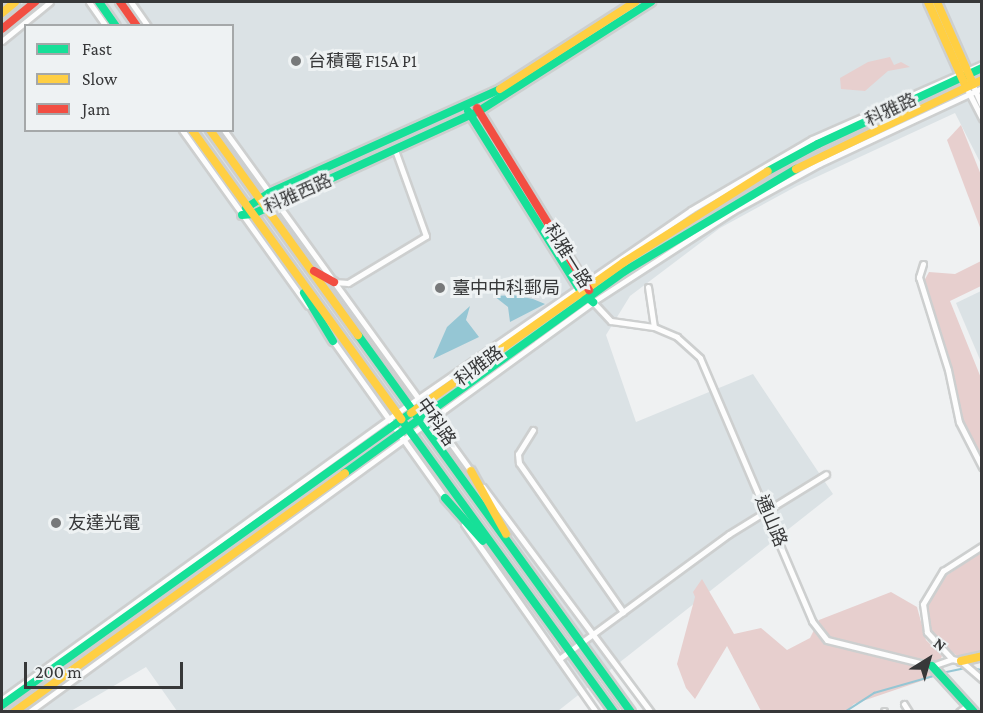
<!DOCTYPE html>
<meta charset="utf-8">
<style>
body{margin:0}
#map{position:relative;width:983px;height:713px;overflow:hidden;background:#eff1f2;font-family:"Crimson Pro","Noto Sans TC",serif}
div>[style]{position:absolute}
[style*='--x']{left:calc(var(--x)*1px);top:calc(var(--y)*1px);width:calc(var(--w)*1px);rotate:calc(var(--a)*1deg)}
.built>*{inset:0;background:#dbe2e5}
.green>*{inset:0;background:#e7cfce}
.water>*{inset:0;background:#95c6d4}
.stream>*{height:1.5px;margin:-0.75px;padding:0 0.75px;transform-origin:0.75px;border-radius:0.75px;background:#95c6d4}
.roads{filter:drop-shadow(2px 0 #cdcfcf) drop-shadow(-2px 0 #cdcfcf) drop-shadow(0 2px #cdcfcf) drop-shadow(0 -2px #cdcfcf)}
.street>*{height:5px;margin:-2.5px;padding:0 2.5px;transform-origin:2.5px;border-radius:2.5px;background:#fdfdfd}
.fast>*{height:8px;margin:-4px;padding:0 4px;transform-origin:4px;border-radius:4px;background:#16e098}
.slow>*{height:8px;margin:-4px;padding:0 4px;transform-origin:4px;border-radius:4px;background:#ffcf43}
.jam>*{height:8px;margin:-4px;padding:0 4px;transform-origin:4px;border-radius:4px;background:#f24e42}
.dots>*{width:16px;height:16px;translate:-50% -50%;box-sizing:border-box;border:3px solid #eef2f3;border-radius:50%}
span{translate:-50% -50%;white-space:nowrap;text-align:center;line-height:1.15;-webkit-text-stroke:6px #eef2f3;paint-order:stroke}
.poi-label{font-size:18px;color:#373839}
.left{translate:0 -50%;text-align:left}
.street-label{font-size:18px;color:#373839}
.frame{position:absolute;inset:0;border:3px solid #373839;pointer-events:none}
.legend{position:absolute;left:24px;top:24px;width:210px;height:108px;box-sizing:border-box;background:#eef2f3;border:2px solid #a5a8a9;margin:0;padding:8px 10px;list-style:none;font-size:18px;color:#373839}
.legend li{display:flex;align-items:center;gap:12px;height:30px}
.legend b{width:30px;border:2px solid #a5a8a9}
.north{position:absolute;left:899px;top:629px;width:60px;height:60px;-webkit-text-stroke:4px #eef2f3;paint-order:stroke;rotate:37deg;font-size:16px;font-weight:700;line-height:24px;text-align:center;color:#373839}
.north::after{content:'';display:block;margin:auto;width:21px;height:27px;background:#373839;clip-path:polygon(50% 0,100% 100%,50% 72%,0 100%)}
.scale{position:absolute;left:24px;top:662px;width:159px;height:27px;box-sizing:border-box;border:3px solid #373839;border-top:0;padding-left:8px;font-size:18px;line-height:21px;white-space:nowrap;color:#373839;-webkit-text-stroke:4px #eef2f3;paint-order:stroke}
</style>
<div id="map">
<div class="built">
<i style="clip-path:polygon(evenodd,2px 2px,981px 2px,981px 164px,955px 113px,797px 186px,720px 228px,630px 296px,606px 335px,636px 422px,753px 374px,833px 494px,558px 711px,177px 711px,146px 667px,71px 711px,2px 711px,2px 2px,26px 26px,232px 26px,232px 130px,26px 130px,26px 26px)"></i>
<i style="clip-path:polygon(981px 291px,981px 362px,956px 303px)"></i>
</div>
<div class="green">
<i style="clip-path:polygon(890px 57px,894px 65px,901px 62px,910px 67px,888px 71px,865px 91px,841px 89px,840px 78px,868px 62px)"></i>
<i style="clip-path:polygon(961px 125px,981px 175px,981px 230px,947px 140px)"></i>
<i style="clip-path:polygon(981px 261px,981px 286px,950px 301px,981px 378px,981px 459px,960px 419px,951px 364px,924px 281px,929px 272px,955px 274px)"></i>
<i style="clip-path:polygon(981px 551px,981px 654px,961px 659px,927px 632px,928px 603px,946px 576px)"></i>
<i style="clip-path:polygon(702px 579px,734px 634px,761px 628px,787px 650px,810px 638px,819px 620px,891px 592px,917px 607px,926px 640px,942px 656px,933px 677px,854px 704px,846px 712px,761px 711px,727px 646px,695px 699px,686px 688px,677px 664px,695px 597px,693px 592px)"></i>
</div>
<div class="water">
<i style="clip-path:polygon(513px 295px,533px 299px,545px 304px,510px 322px,508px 307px,494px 296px)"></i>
<i style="clip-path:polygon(470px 306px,466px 320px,479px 337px,433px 359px,447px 327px)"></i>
</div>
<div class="stream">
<i style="--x:971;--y:668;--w:11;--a:10"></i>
<i style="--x:942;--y:673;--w:25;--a:-12"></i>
<i style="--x:845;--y:712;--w:35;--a:-33"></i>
<i style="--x:874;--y:693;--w:66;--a:-15.9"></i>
</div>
<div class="roads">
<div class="street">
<i style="--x:89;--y:2;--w:29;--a:55"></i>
<i style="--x:131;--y:2;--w:29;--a:55"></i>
<i style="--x:2;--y:41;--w:62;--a:-39.1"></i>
<i style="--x:974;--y:88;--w:20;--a:66"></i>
<i style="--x:968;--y:91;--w:31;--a:63"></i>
<i style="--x:182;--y:130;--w:216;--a:54.4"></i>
<i style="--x:224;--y:130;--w:422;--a:54.1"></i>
<i style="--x:923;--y:264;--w:14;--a:107"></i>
<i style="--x:919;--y:277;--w:97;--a:72.7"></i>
<i style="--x:948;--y:370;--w:53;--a:78.1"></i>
<i style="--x:959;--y:422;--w:51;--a:62.9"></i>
<i style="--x:334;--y:282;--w:14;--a:4"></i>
<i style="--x:348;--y:283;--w:91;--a:-31.1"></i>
<i style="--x:426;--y:236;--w:91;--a:-109.8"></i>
<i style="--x:648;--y:287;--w:40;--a:81.5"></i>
<i style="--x:593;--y:302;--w:26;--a:47"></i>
<i style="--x:611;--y:321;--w:43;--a:7.9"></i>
<i style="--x:654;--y:327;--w:25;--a:23"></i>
<i style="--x:677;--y:337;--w:31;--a:42"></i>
<i style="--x:700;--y:358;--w:286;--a:66.9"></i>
<i style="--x:812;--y:621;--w:24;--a:52"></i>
<i style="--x:827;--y:640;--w:108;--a:13.9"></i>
<i style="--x:932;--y:666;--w:21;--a:-19"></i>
<i style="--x:952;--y:659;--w:9;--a:13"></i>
<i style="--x:961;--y:661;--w:28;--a:41"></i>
<i style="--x:331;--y:338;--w:198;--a:54.5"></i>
<i style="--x:533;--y:430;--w:28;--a:122"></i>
<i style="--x:518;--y:454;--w:9;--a:84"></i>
<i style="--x:519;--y:463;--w:182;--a:55.1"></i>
<i style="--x:483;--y:487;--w:281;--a:53.3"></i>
<i style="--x:464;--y:524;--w:230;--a:54.9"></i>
<i style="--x:559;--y:659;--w:211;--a:-36.3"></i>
<i style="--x:729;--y:534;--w:114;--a:-31.7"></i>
<i style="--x:952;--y:659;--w:37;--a:-133"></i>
<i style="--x:927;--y:632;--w:28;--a:-98"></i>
<i style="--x:923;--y:604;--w:39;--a:-59"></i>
<i style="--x:943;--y:571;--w:46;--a:-32.7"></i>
<i style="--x:2;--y:699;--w:500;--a:-35.9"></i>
<i style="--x:407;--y:406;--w:345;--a:-34.6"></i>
<i style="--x:691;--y:210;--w:140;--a:-30.4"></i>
<i style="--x:812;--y:139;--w:186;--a:-23.8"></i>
<i style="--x:904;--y:704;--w:9;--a:58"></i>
<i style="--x:884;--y:711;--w:1;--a:90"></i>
<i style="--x:29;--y:712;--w:697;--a:-36.02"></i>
<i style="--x:593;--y:302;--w:167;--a:-33"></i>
<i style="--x:733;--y:211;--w:98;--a:-28.7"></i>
<i style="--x:819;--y:164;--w:180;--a:-25"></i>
<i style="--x:959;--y:712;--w:11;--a:-38"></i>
</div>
<div class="fast">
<i style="--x:99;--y:2;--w:29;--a:55"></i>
<i style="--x:468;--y:111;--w:213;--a:58"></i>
<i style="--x:581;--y:292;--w:16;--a:40"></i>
<i style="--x:768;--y:171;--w:57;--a:-28.4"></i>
<i style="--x:818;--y:144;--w:181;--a:-24.9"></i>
<i style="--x:246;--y:208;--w:27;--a:-33"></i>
<i style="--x:269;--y:193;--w:253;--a:-24.2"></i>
<i style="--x:242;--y:215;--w:11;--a:-5"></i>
<i style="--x:253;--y:214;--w:248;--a:-24.5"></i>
<i style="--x:479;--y:111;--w:204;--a:-32.4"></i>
<i style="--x:304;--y:293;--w:56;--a:58.9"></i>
<i style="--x:358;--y:335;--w:465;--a:54.1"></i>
<i style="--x:401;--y:419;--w:362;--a:54"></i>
<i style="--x:345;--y:473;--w:345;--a:-35.8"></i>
<i style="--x:625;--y:271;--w:199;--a:-30.8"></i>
<i style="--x:445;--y:498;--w:57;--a:48.5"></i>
<i style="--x:932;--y:666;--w:62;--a:47.6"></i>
<i style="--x:2;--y:705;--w:503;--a:-35.52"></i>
</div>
<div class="slow">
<i style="--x:928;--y:2;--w:93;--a:65.9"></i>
<i style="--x:937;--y:2;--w:90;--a:66.3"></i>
<i style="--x:2;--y:13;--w:17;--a:-40"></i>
<i style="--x:500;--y:89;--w:161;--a:-32.8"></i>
<i style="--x:192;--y:130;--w:357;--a:54.1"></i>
<i style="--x:210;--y:130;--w:253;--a:54.2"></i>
<i style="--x:796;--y:169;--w:206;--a:-25.6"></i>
<i style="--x:411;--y:413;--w:261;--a:-35.3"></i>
<i style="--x:624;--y:262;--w:170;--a:-32.3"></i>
<i style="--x:471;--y:471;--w:72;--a:60.9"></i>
<i style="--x:961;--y:661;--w:22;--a:-13"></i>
<i style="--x:14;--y:712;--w:408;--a:-35.8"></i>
</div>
<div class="jam">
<i style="--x:120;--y:2;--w:29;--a:55"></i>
<i style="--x:2;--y:29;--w:43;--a:-39.3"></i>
<i style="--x:477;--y:108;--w:214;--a:58.4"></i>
<i style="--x:314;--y:271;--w:23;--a:29"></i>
</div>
</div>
<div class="dots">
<i style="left:296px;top:61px;background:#77797a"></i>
<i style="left:440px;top:288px;background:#77797a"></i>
<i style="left:56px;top:523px;background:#77797a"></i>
</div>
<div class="poi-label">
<span class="left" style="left:308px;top:61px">台積電 F15A P1</span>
<span class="left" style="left:452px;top:288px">臺中中科郵局</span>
<span class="left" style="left:68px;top:523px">友達光電</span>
</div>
<div class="street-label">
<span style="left:891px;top:110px;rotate:-25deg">科雅路</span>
<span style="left:298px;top:194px;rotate:-24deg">科雅西路</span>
<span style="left:568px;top:256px;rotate:58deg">科雅一路</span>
<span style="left:479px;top:366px;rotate:-36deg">科雅路</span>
<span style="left:436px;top:422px;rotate:55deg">中科路</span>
<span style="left:771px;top:521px;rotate:67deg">通山路</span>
</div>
<div class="frame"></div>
<ul class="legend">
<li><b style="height:8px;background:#16e098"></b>Fast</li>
<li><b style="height:8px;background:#ffcf43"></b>Slow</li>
<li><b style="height:8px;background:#f24e42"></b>Jam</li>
</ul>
<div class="north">N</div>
<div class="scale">200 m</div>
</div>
